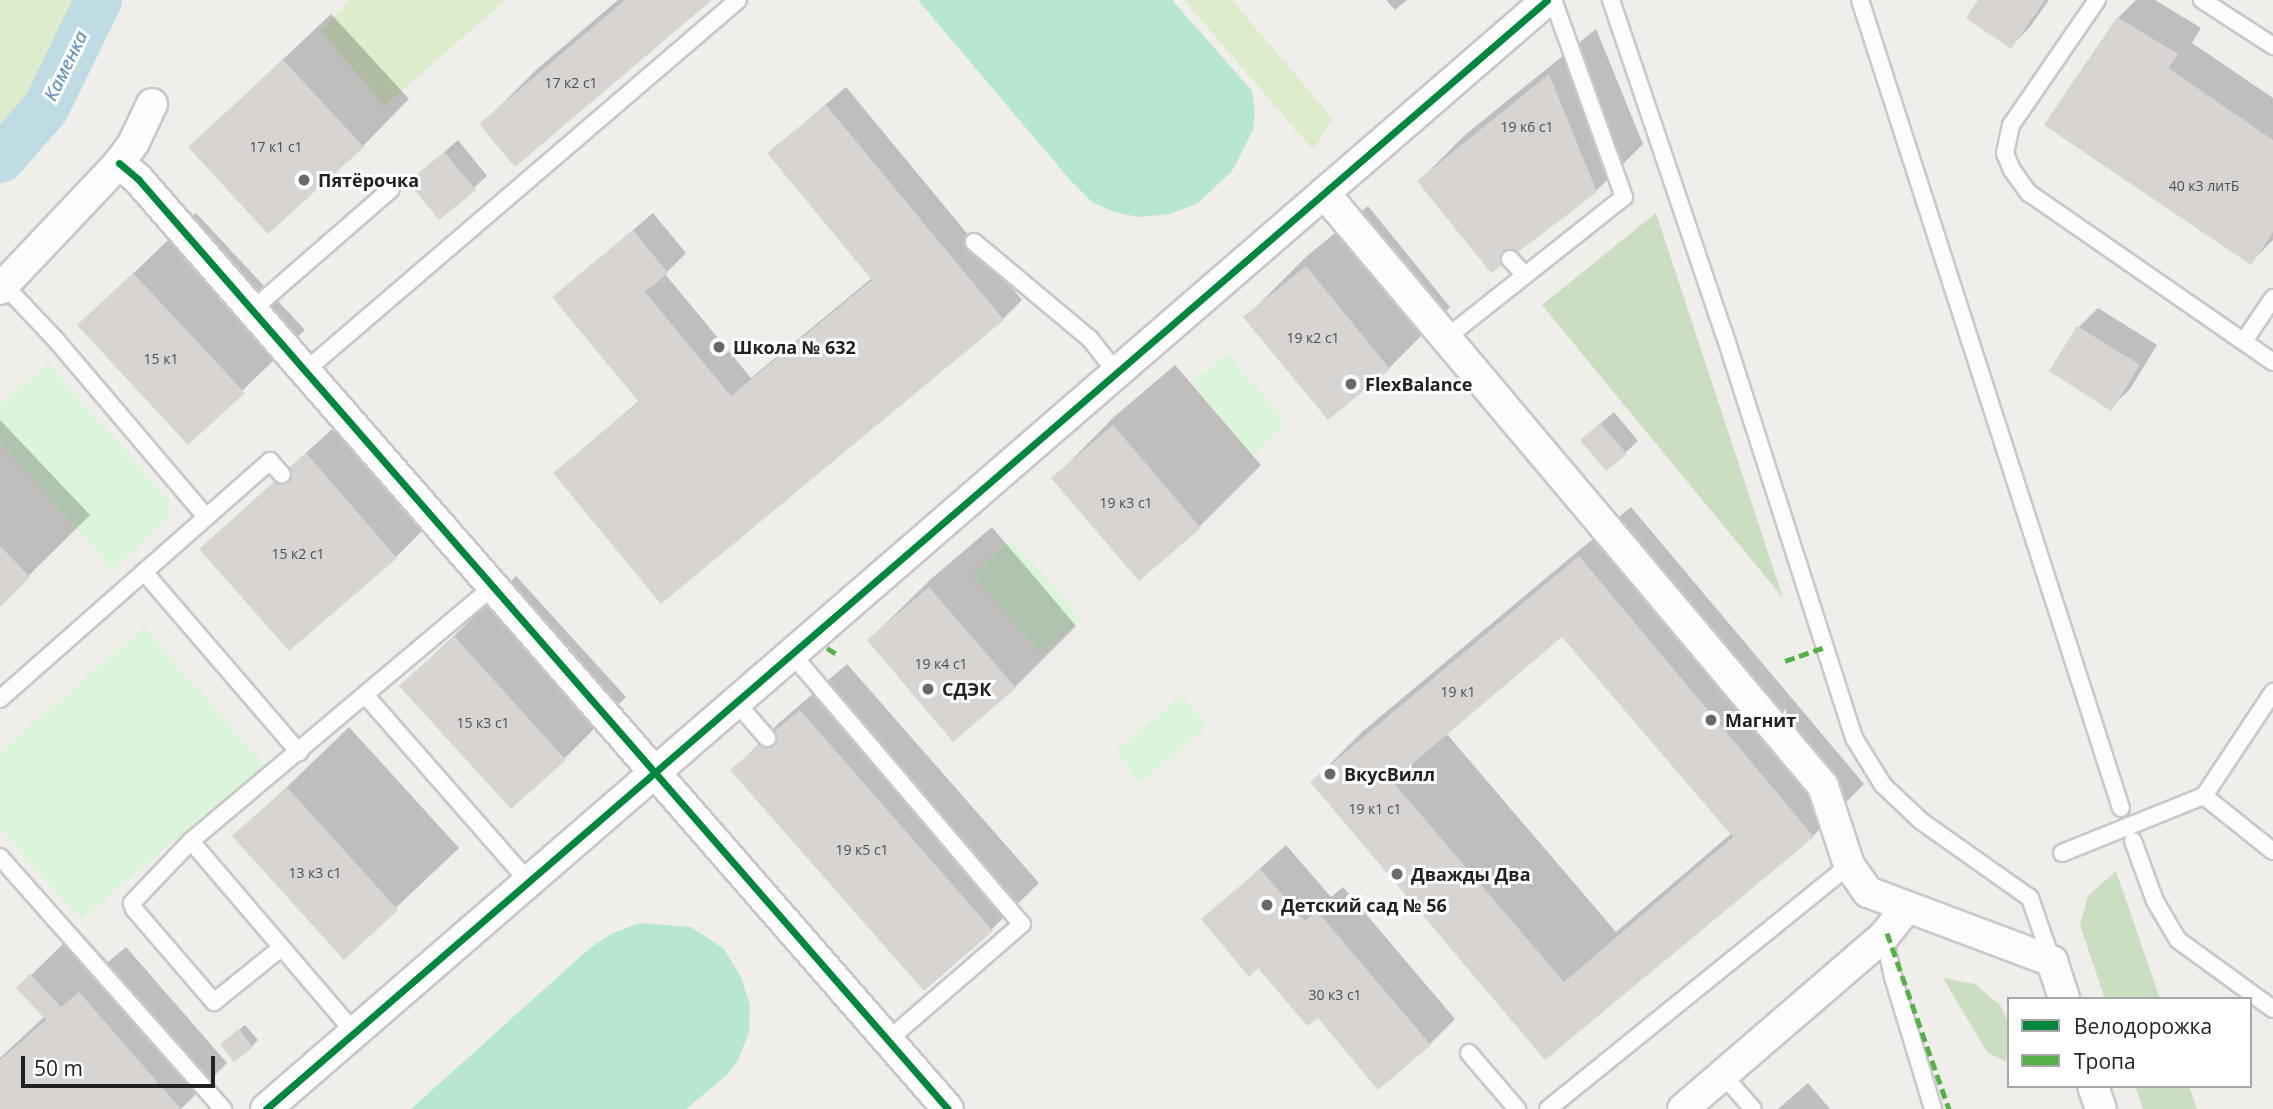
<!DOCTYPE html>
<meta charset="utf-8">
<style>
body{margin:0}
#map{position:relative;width:2273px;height:1109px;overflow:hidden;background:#f0eeeb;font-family:"Open Sans",sans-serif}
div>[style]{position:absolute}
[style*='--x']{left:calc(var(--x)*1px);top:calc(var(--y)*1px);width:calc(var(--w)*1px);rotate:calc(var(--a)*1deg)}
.grass>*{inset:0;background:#ddeccb}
.forest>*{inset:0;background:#cbdec1}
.park>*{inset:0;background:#daf5da}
.pitch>*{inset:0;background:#b7e6d2}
.shadow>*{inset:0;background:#0003}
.river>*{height:47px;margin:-23.5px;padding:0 23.5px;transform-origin:23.5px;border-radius:23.5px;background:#bfdbe3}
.building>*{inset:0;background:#d7d4d2}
.roads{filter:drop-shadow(2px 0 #c9c8c7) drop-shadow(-2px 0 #c9c8c7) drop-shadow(0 2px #c9c8c7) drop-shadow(0 -2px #c9c8c7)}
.service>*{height:16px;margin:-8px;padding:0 8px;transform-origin:8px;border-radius:8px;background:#fdfcfc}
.minor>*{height:30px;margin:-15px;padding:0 15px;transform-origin:15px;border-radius:15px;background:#fdfcfc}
.quiet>*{height:5px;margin-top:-2.5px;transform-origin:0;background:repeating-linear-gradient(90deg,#55b145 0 10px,transparent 0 15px)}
.cycleway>*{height:7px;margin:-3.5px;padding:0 3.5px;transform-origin:3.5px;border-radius:3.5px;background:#00873e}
.dots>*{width:19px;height:19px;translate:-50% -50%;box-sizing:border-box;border:4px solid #fff;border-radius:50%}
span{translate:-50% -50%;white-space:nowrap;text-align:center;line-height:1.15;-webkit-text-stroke:6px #fff;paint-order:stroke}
.number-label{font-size:14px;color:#4f4e4e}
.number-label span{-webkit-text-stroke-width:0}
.poi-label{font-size:18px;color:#222;font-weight:700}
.left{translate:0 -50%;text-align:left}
.water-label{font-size:19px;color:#4a7aab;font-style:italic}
.legend{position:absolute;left:2007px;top:997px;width:245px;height:91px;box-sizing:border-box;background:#fff;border:2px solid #a7a7a7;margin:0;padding:9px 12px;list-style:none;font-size:21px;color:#222}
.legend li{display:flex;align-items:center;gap:14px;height:35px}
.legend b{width:35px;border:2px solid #a7a7a7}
.scale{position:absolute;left:21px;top:1056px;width:194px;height:32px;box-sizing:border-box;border:4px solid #222;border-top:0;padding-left:9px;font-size:21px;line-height:24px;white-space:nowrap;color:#222;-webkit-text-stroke:5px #fff;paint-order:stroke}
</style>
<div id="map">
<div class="grass">
<i style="clip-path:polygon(0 0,98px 0,45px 108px,0 159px)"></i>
<i style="clip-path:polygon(350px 0,506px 0,384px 106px,321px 31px)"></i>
<i style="clip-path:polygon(1184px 0,1232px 0,1333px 119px,1313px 150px)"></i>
</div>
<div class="forest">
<i style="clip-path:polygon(1656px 213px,1783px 598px,1542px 305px)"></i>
<i style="clip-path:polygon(2116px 871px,2160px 999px,2105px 999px,2080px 925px,2088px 896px)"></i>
<i style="clip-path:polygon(1943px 978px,1975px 984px,2000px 1005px,2009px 1024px,2009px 1056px,2006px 1062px,1987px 1052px)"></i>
<i style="clip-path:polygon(2135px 1086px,2189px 1086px,2197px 1109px,2143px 1109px)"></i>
</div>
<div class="park">
<i style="clip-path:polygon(1227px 353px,1287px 425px,1252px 455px,1192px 382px)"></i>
<i style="clip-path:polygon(48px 364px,169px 500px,169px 519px,112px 569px,0 442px,0 405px)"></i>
<i style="clip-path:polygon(1011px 540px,1081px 618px,1041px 653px,972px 575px)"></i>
<i style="clip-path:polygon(144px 628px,264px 765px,81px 919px,0 829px,0 752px)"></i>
<i style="clip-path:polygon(1181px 696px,1207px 726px,1141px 783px,1115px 752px)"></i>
</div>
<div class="pitch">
<i style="clip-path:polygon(918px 0,1172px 0,1252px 91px,1255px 112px,1253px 130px,1232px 171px,1198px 203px,1170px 214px,1138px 217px,1114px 212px,1092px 202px,1070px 180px)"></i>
<i style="clip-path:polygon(640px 923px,691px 927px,724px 949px,741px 977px,750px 1005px,749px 1032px,738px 1060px,728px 1074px,686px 1109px,411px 1109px,590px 948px,611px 934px)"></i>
</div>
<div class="shadow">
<i style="clip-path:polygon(618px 0,709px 0,481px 125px,536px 70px)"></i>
<i style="clip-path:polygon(1386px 0,1407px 0,1395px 10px)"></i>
<i style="clip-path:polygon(1981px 0,2049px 0,2030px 27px,2011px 46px)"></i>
<i style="clip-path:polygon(2136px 0,2155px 0,2201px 28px,2192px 43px,2273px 98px,2273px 240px,2250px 263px,2118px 18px)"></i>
<i style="clip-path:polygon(331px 14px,409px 99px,363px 146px,190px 147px)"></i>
<i style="clip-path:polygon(1596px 29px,1643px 144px,1596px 191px,1516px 249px,1501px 264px,1419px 181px,1466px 134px)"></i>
<i style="clip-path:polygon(846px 87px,1022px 300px,1003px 319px,555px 473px,640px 400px,554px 297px,653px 213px,686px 253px,665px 274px,751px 378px,872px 278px,769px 153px)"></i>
<i style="clip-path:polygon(458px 140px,487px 176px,440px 218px,410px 182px)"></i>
<i style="clip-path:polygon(1368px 206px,1450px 307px,1389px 368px,1246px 317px,1307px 256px)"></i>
<i style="clip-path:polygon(196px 213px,305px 330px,188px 443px,79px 326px)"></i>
<i style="clip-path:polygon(2098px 308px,2157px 345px,2130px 389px,2111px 408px,2079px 327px)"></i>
<i style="clip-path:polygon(1175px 365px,1261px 465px,1200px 526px,1139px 579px,1053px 479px,1114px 417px)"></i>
<i style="clip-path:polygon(1614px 412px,1638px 441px,1625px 453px,1595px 428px)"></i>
<i style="clip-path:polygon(343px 419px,431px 522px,396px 557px,201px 549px)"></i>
<i style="clip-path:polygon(0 420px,90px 515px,0 604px)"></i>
<i style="clip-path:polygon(evenodd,1631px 507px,1864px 784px,1813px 836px,1545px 1058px,1312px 782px,1363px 731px,1631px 507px,1562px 634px,1732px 833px,1616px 932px,1446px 733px,1562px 634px)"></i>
<i style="clip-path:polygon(992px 527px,1076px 626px,1015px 687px,869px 640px,931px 579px)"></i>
<i style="clip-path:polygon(516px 576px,626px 697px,565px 758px,402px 686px)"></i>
<i style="clip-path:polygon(847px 664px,1039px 883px,992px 929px,924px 989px,733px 770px,779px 723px)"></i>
<i style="clip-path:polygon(349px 727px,459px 848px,344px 957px,235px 837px)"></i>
<i style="clip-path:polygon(1286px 845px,1331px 897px,1343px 887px,1455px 1019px,1430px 1044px,1318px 1016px,1203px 920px)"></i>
<i style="clip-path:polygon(78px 929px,108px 962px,126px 947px,227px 1063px,181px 1109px,0 1109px,0 1058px,45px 1016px,18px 988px)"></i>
<i style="clip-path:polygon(245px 1025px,258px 1040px,252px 1046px,228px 1039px)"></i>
<i style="clip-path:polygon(1808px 1083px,1830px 1109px,1778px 1109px)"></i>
</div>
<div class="river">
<i style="--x:0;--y:159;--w:68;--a:-48.6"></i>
<i style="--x:45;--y:108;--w:120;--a:-63.9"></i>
</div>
<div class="building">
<i style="clip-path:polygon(625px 0,712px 0,515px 167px,479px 124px)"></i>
<i style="clip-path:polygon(1978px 0,2045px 0,2011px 49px,1966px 18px)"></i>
<i style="clip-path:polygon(2117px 17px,2178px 54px,2168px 68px,2273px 140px,2273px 232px,2251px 265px,2044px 125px)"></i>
<i style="clip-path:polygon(283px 60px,364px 147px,268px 234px,188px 147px)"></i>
<i style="clip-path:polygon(1549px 74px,1597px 192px,1518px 252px,1512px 249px,1503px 251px,1500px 257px,1502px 265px,1491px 273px,1417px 181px)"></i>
<i style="clip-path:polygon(826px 105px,1004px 320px,661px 604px,553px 473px,639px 402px,552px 297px,633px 230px,668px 273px,645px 292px,731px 396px,872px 280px,767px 153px)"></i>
<i style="clip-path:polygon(444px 152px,476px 190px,439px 220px,408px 182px)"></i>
<i style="clip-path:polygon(1306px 266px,1390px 369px,1328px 420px,1243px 317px)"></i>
<i style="clip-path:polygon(133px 273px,245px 393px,188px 445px,77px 325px)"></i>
<i style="clip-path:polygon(2077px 326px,2140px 365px,2111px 411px,2049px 371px)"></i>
<i style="clip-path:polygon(1600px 423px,1627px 454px,1606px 471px,1580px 440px)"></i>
<i style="clip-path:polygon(1113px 425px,1201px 528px,1139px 581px,1051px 478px)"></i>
<i style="clip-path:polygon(306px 453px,397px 558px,289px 651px,199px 549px,274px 482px,283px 485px,289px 482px,292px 474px,290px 468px)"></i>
<i style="clip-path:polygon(0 546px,30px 577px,0 607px)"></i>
<i style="clip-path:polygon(evenodd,1579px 556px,1814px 837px,1545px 1060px,1310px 782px,1579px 556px,1562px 637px,1733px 837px,1564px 982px,1392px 781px,1562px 637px)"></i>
<i style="clip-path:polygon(929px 587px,1016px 688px,953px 742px,867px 640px)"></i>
<i style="clip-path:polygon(454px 636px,566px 760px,511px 809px,399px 686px)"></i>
<i style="clip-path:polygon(800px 710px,993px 931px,924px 991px,730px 770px,759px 745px,768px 748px,774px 745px,777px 737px,775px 731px)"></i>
<i style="clip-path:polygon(287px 787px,398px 910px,344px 960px,232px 836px)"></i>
<i style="clip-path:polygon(1260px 869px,1305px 921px,1317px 911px,1431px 1045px,1378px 1090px,1318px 1018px,1307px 1026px,1258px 968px,1249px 977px,1201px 919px)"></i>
<i style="clip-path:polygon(30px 974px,61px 1007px,79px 992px,181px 1109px,0 1109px,0 1060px,46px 1020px,16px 988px)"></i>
<i style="clip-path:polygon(239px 1029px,253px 1047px,234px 1062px,220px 1044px)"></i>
</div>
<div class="roads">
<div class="service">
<i style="--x:1611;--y:0;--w:352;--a:71.3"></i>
<i style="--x:1724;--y:333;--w:425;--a:72.2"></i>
<i style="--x:1854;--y:738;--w:55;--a:58.3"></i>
<i style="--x:1883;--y:785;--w:52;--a:43.5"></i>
<i style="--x:1921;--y:821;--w:133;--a:35.2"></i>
<i style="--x:2030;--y:898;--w:67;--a:70.8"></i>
<i style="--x:1860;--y:0;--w:849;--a:72.1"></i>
<i style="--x:2097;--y:0;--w:152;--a:124.5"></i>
<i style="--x:2011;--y:125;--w:29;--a:102"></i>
<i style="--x:2005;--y:153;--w:18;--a:68"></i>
<i style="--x:2012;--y:170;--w:29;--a:54"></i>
<i style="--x:2029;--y:193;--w:297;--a:34.7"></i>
<i style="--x:2202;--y:0;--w:85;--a:32.9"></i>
<i style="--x:974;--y:242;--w:151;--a:39.9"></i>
<i style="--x:1090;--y:339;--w:42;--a:51.8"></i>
<i style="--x:1510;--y:259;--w:22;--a:47"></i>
<i style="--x:4;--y:285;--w:76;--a:46.6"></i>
<i style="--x:56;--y:340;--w:232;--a:49.7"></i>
<i style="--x:252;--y:310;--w:184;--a:-41"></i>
<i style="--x:1446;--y:338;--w:227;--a:-38.4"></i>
<i style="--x:1624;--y:197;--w:209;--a:-109.8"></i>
<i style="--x:2244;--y:341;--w:52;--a:-56"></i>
<i style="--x:305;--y:371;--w:570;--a:-40.59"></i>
<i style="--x:144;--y:572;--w:238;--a:49.3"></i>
<i style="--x:791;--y:653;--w:356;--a:49.6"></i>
<i style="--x:1022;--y:924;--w:177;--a:139.1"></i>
<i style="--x:367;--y:697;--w:244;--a:48.8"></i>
<i style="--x:0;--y:699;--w:360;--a:-41.4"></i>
<i style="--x:270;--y:461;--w:18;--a:49"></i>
<i style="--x:735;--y:701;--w:49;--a:49.1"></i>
<i style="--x:2204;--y:796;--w:88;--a:38.6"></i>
<i style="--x:191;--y:841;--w:86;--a:133.6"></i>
<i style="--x:132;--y:903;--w:6;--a:72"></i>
<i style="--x:134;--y:909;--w:123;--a:49.3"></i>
<i style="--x:214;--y:1002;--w:86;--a:-38.9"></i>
<i style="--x:2133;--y:841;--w:64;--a:69.9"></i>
<i style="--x:2155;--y:901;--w:45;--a:59.5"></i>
<i style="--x:2178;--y:940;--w:117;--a:36"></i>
<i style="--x:2062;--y:853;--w:153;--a:-21.9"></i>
<i style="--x:2204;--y:796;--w:125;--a:-56.4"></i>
<i style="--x:0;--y:857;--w:337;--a:48.5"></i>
<i style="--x:1884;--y:936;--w:42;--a:77.6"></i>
<i style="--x:1893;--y:977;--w:138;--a:73.1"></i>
<i style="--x:354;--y:1032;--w:251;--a:-130.5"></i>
<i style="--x:191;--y:841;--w:395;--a:-40.1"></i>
<i style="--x:1469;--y:1053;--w:74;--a:49.4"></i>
<i style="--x:1723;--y:1075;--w:45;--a:48.6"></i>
<i style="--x:1548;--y:1109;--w:387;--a:-39"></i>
</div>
<div class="minor">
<i style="--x:119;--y:163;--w:25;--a:40"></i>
<i style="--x:138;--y:179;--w:1233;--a:48.95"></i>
<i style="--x:1324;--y:193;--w:775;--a:49.92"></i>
<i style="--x:1823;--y:786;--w:83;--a:71.8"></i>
<i style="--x:1849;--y:865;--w:33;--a:55"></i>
<i style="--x:1868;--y:892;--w:197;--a:20.6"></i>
<i style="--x:2052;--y:961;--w:40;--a:72"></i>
<i style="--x:0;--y:289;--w:173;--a:-46.6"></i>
<i style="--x:119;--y:163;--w:26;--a:-54"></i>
<i style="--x:134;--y:142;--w:42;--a:-64.7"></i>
<i style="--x:2093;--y:1086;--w:24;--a:71"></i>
<i style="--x:266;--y:1109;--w:1694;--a:-40.88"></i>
<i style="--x:1683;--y:1109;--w:265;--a:-40.7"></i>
<i style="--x:1884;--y:936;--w:35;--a:-51"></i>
</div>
</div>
<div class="quiet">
<i style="--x:827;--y:648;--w:13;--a:32"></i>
<i style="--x:1785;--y:661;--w:42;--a:-19.3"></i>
<i style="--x:1887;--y:933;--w:187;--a:70.6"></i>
</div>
<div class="cycleway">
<i style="--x:119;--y:163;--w:25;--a:40"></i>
<i style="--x:138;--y:179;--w:1233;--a:48.95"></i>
<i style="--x:266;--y:1109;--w:1694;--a:-40.88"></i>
</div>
<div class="dots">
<i style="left:304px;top:180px;background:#6a6968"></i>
<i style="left:719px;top:347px;background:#6a6968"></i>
<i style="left:1351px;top:384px;background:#6a6968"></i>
<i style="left:928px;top:689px;background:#6a6968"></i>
<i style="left:1711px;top:720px;background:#6a6968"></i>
<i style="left:1330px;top:774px;background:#6a6968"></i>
<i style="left:1397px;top:874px;background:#6a6968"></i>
<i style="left:1267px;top:905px;background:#6a6968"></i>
</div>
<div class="number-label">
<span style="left:571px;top:83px">17 к2 с1</span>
<span style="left:1527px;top:127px">19 к6 с1</span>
<span style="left:276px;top:147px">17 к1 с1</span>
<span style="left:2204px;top:186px">40 к3 литБ</span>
<span style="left:1313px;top:338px">19 к2 с1</span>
<span style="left:161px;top:359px">15 к1</span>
<span style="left:1126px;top:503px">19 к3 с1</span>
<span style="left:298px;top:554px">15 к2 с1</span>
<span style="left:941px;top:664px">19 к4 с1</span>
<span style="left:1458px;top:692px">19 к1</span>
<span style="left:483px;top:723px">15 к3 с1</span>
<span style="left:1375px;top:809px">19 к1 с1</span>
<span style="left:862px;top:850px">19 к5 с1</span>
<span style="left:315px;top:873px">13 к3 с1</span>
<span style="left:1335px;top:995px">30 к3 с1</span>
</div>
<div class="poi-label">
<span class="left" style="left:318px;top:180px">Пятёрочка</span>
<span class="left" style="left:733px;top:347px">Школа № 632</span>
<span class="left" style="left:1365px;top:384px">FlexBalance</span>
<span class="left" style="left:942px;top:689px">СДЭК</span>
<span class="left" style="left:1725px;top:720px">Магнит</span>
<span class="left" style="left:1344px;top:774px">ВкусВилл</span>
<span class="left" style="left:1411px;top:874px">Дважды Два</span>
<span class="left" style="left:1281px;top:905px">Детский сад № 56</span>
</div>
<div class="water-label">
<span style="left:66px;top:66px;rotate:-64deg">Каменка</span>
</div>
<ul class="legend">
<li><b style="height:9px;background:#00873e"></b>Велодорожка</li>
<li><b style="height:9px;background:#55b145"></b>Тропа</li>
</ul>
<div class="scale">50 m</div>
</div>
